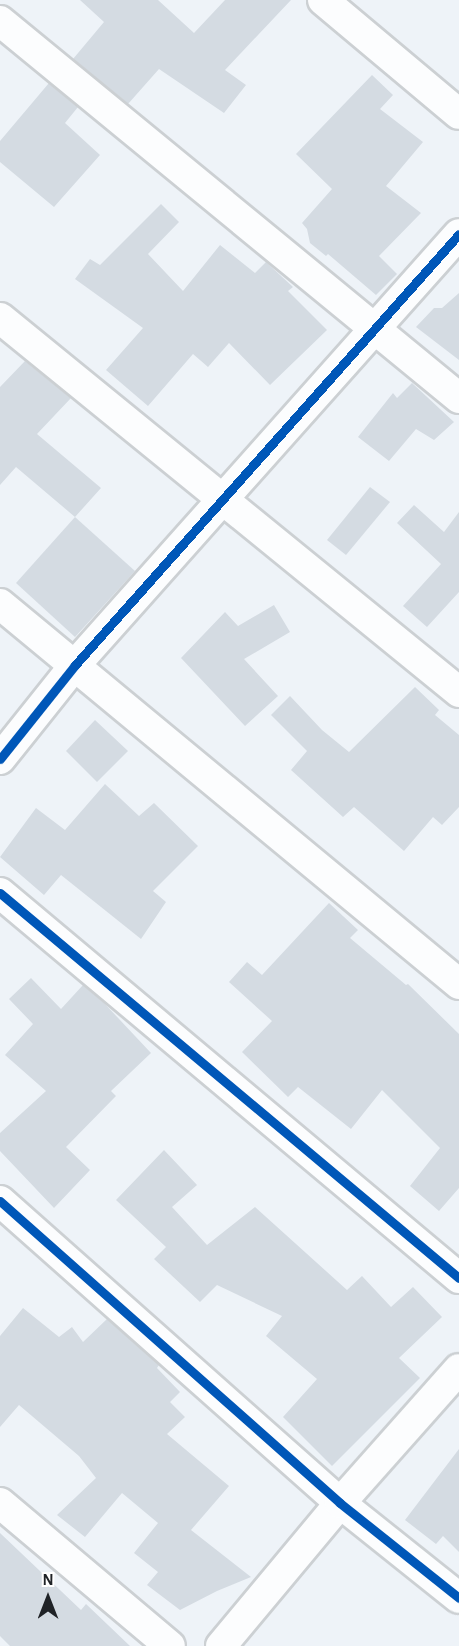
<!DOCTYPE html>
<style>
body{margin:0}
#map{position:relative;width:459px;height:1646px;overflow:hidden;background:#eef3f8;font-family:"Alegreya Sans",sans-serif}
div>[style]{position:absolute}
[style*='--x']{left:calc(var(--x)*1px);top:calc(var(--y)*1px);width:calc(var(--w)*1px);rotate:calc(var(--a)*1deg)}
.building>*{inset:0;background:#d4dbe2}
.roads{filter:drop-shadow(2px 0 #ccd0d3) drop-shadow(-2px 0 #ccd0d3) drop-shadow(0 2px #ccd0d3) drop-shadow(0 -2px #ccd0d3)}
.street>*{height:30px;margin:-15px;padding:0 15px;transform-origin:15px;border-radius:15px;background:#fcfdfe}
.cycleway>*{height:9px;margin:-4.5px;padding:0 4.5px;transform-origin:4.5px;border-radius:4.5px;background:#0057b8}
span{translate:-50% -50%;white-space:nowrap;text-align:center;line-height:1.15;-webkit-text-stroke:4.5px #fff;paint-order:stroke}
.north{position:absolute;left:18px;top:1568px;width:60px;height:60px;-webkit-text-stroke:4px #fff;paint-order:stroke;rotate:0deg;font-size:16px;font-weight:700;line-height:24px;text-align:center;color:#202327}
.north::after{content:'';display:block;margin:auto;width:21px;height:27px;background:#202327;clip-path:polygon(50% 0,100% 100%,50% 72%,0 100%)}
</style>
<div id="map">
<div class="building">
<i style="clip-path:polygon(80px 0,158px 0,194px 33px,225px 0,291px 0,225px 70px,246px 85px,224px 113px,159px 69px,128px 104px,73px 59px,104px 22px)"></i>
<i style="clip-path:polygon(372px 75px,393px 95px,380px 109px,423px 142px,386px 186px,421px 213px,379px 256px,397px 274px,376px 295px,328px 254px,326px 256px,310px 243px,307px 229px,302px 223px,332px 189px,296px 154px)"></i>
<i style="clip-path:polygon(49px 83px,78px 107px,65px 123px,100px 155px,54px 207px,0 162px,0 141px)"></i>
<i style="clip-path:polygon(161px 204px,179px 222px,148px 254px,183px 291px,220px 245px,255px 273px,266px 262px,293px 287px,288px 291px,327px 330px,270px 385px,229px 343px,208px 367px,193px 354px,148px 406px,106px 370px,143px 328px,75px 279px,90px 259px,100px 265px)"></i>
<i style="clip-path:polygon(459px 293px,459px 360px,416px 327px,434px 308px,442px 308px)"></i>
<i style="clip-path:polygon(25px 361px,71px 398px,37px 434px,101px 488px,75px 517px,16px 467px,0 485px,0 387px)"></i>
<i style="clip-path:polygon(412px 383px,454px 422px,434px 440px,416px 429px,389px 461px,358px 437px,393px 393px,397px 398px)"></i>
<i style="clip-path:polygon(370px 487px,390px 502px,346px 555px,327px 540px)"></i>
<i style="clip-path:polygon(414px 505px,444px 532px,459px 512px,459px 592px,427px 627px,403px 606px,441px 564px,397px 523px)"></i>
<i style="clip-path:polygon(75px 517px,135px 571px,75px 637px,16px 583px)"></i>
<i style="clip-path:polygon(274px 605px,290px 632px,244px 659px,278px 696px,245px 726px,181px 658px,225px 612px,238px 626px)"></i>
<i style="clip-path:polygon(415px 687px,439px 710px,435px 715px,459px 735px,459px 807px,442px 825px,433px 817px,404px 851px,354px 807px,343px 817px,291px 770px,307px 751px,271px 715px,290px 696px,322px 730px,349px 752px)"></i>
<i style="clip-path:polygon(95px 720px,128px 751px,97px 782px,66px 751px)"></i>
<i style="clip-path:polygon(105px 784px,139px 816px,154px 803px,198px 846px,153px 891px,166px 902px,141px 939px,61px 875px,44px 895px,0 857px,36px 808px,65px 830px)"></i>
<i style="clip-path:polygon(329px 903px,358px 930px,350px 938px,406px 985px,408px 984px,459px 1034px,459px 1188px,439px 1211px,410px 1186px,440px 1148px,382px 1090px,351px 1129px,298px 1087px,288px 1097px,242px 1052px,272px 1021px,229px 982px,247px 962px,262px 975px)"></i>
<i style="clip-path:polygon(31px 978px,61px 1009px,83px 985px,104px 1003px,151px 1053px,111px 1091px,116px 1096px,66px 1147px,90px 1170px,54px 1208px,0 1151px,0 1133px,46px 1091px,5px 1055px,33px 1024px,9px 999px)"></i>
<i style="clip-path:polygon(164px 1150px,197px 1185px,172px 1207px,207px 1245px,255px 1207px,347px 1290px,362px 1276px,391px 1307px,413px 1287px,442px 1317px,399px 1358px,420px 1378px,332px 1466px,283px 1417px,317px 1379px,266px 1336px,282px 1316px,217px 1285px,200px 1302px,154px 1259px,166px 1247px,116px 1200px)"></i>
<i style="clip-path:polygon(23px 1308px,59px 1337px,72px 1327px,83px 1342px,107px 1319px,159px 1365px,157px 1368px,180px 1392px,170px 1402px,185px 1417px,167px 1434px,229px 1486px,191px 1530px,251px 1577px,217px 1591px,180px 1610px,147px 1585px,158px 1572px,134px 1553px,158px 1523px,122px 1493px,85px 1537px,57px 1515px,96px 1478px,79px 1456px,19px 1405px,0 1427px,0 1336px)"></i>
<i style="clip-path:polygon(459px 1449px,459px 1552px,443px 1536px,436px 1544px,405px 1520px)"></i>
<i style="clip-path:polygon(0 1533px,81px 1610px,86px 1604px,130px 1646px,10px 1646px,0 1636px)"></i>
</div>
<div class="roads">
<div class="street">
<i style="--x:323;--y:0;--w:177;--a:40"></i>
<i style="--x:0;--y:21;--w:594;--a:39.4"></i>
<i style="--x:0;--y:318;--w:592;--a:39.17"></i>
<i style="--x:0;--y:604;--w:596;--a:39.62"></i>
<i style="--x:0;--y:759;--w:120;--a:-51.4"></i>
<i style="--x:75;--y:665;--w:577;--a:-48.3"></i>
<i style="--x:0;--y:893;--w:599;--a:39.99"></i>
<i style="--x:0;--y:1201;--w:455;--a:41.6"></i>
<i style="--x:340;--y:1503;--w:152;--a:38.6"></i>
<i style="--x:0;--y:1503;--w:222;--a:40.1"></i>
<i style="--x:221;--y:1646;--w:186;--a:-50.2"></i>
<i style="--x:340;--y:1503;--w:179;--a:-48.4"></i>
</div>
</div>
<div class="cycleway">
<i style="--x:0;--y:759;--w:120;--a:-51.4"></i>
<i style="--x:75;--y:665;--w:577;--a:-48.3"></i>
<i style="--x:0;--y:893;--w:599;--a:39.99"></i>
<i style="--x:0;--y:1201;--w:455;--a:41.6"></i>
<i style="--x:340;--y:1503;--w:152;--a:38.6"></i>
</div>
<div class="north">N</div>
</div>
